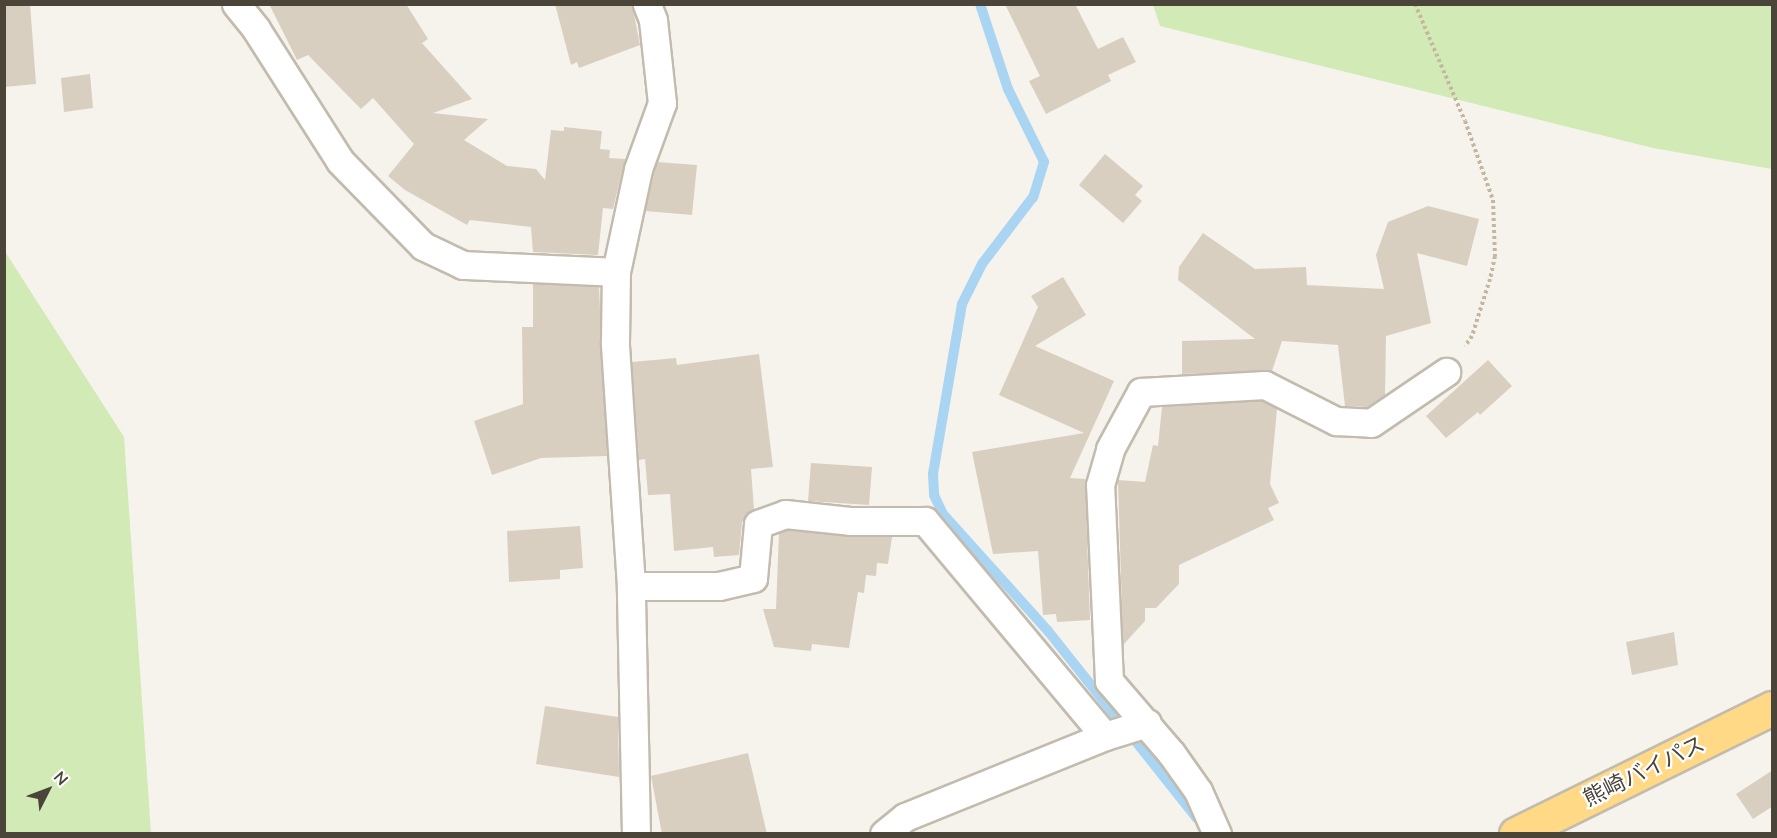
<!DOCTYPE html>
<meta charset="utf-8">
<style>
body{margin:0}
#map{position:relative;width:1777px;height:838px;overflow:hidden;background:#f6f3ec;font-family:Mulish,"Noto Sans JP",sans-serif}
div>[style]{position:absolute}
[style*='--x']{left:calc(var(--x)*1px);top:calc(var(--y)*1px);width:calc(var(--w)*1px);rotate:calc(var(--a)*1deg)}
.green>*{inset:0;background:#d2eab5}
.stream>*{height:10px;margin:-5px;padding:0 5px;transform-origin:5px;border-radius:5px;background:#a9d4f2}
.building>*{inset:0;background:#d8cfc1}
.path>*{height:4px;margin-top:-2px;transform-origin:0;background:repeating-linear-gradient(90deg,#c4b79f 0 3px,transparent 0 6px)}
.roads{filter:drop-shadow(2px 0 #c2bbae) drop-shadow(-2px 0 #c2bbae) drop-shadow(0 2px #c2bbae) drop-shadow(0 -2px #c2bbae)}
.minor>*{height:27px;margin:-13.5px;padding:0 13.5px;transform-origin:13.5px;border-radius:13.5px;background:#fff}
.trunk>*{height:33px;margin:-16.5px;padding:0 16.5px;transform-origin:16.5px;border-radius:16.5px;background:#ffd985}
span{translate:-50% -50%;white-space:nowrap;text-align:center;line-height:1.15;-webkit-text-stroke:4.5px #fff;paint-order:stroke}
.street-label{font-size:22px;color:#4b4439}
.frame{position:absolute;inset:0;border:6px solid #4b4439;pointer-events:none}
.north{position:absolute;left:18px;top:760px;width:60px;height:60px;-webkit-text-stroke:4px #fff;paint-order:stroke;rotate:48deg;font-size:16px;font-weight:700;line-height:24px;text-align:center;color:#4b4439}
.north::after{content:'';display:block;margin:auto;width:21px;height:27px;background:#4b4439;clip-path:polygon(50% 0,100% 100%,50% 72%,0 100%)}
</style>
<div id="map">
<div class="green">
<i style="clip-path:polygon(1153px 5px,1772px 5px,1772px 169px,1653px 148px,1160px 26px)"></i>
<i style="clip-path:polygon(4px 250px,124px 437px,151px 833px,5px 833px)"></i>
</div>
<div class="stream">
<i style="--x:980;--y:4;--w:89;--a:71.8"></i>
<i style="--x:1008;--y:89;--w:81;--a:63.7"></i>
<i style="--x:1044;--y:162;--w:37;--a:107"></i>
<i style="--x:1033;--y:197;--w:84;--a:127.3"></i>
<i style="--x:982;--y:264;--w:45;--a:116.6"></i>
<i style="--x:962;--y:304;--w:172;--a:99.7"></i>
<i style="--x:933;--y:474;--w:21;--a:87"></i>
<i style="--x:934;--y:495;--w:21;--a:65"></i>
<i style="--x:943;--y:514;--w:157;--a:48.1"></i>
<i style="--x:1048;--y:631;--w:239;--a:51.5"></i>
</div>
<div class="building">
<i style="clip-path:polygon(4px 4px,30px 4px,36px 84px,4px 87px)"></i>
<i style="clip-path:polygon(269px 4px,406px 4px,428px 39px,422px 43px,472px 99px,433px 113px,488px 119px,464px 140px,507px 166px,536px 169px,545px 180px,551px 130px,564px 131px,564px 127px,602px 131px,600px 149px,610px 150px,609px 158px,625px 159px,613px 209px,603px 208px,598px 255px,533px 252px,531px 227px,470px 220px,467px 225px,405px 190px,388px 176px,414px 144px,373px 98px,361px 109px,308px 55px,297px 60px)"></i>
<i style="clip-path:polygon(555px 4px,632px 4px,640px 45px,579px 68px,577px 62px,571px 65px)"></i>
<i style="clip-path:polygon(1005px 4px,1075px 4px,1098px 49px,1123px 37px,1136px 62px,1108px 75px,1111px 81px,1046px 114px,1029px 81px,1040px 76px)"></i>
<i style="clip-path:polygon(90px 74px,93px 108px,64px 112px,61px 78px)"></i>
<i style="clip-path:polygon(1105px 154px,1143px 186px,1135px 195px,1142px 201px,1123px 223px,1079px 185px)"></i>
<i style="clip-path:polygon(657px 162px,697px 165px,692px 215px,645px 211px)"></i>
<i style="clip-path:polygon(1428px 206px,1479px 219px,1467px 266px,1417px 253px,1431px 323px,1386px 336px,1385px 395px,1367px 407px,1345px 406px,1338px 345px,1282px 341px,1272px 371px,1182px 374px,1182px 341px,1255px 339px,1178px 280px,1179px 267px,1203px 233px,1255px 269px,1306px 267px,1307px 285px,1384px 289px,1376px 255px,1388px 222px)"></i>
<i style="clip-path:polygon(1063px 277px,1086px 315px,1035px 346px,1114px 381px,1070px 478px,1085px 479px,1090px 620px,1057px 622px,1056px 614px,1043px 615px,1038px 551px,993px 554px,972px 452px,1084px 433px,999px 395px,1038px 307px,1031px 296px)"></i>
<i style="clip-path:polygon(533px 284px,599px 287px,607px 456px,541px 458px,492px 475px,474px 421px,523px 404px,522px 327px,533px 327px)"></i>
<i style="clip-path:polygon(759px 354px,773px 467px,751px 469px,754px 509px,742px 522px,739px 555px,714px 557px,713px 547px,674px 551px,670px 494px,648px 495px,645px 459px,639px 460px,632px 362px,676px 358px,677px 365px)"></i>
<i style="clip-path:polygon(1488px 360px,1512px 386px,1480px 415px,1478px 412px,1446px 438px,1426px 416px)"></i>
<i style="clip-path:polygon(1262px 401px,1277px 409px,1270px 484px,1279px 503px,1268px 508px,1274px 520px,1179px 565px,1179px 584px,1156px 608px,1145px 608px,1145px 621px,1123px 645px,1118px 480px,1145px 482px,1153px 445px,1158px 446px,1162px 407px)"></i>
<i style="clip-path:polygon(811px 463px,872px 467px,869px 505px,808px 501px)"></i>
<i style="clip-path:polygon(580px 526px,583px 568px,560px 570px,560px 579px,509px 582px,507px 531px)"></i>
<i style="clip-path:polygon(787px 530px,892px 537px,888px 564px,877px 563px,876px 576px,866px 575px,864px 593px,858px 592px,849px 648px,812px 644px,811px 651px,774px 647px,763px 609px,776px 609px,779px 533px)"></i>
<i style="clip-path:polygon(1674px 632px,1678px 665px,1632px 675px,1626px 642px)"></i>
<i style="clip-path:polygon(545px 706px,618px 717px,619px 777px,536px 764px)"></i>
<i style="clip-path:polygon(748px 753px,767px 834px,662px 834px,651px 776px)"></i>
<i style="clip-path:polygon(1773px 770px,1773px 806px,1753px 819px,1736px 794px)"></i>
</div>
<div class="path">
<i style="--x:1415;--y:4;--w:127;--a:66.9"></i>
<i style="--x:1465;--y:121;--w:84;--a:70.5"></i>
<i style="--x:1493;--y:200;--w:56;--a:88"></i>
<i style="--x:1495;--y:256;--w:24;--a:102"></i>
<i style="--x:1490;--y:279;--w:60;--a:107.5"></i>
<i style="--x:1472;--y:336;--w:12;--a:125"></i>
</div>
<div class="roads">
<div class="minor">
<i style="--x:236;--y:4;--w:32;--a:51"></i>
<i style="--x:256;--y:29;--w:156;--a:57.5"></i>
<i style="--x:340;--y:161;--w:119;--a:45.7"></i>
<i style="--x:423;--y:246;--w:44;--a:25.4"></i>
<i style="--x:463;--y:265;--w:153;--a:2.6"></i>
<i style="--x:631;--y:586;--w:88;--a:0"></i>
<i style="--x:719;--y:586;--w:35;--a:-13"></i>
<i style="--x:753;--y:578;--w:54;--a:-84.7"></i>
<i style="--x:758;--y:524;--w:29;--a:-20"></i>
<i style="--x:785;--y:514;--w:65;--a:6.1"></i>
<i style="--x:850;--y:521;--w:75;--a:0"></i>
<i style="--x:925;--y:521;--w:280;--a:50.1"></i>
<i style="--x:636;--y:834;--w:248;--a:-91.2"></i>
<i style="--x:631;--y:586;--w:245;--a:-93.8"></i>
<i style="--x:615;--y:342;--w:70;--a:-89.2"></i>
<i style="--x:616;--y:272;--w:105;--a:-77.9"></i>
<i style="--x:638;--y:169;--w:70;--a:-70"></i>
<i style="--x:662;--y:103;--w:83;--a:-96.2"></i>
<i style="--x:653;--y:20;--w:17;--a:-111"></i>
<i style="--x:884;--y:834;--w:27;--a:-39"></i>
<i style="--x:905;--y:817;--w:216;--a:-22"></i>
<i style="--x:1105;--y:736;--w:44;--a:-17.2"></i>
<i style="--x:1217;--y:834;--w:47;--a:-113.8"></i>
<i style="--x:1198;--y:791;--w:47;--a:-125.4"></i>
<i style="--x:1171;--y:753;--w:95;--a:-130.7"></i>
<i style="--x:1109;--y:681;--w:196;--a:-92.6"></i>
<i style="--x:1100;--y:485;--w:37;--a:-74"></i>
<i style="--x:1110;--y:449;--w:65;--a:-61.5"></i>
<i style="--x:1141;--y:392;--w:124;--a:-3.2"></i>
<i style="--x:1265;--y:385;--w:80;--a:26.9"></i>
<i style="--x:1336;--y:421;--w:35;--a:3"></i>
<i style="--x:1371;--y:423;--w:91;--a:-34.2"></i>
</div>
<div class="trunk">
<i style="--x:1516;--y:834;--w:285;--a:-26.2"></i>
</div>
</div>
<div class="street-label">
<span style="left:1644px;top:771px;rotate:-26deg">熊崎バイパス</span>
</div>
<div class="frame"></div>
<div class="north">N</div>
</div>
